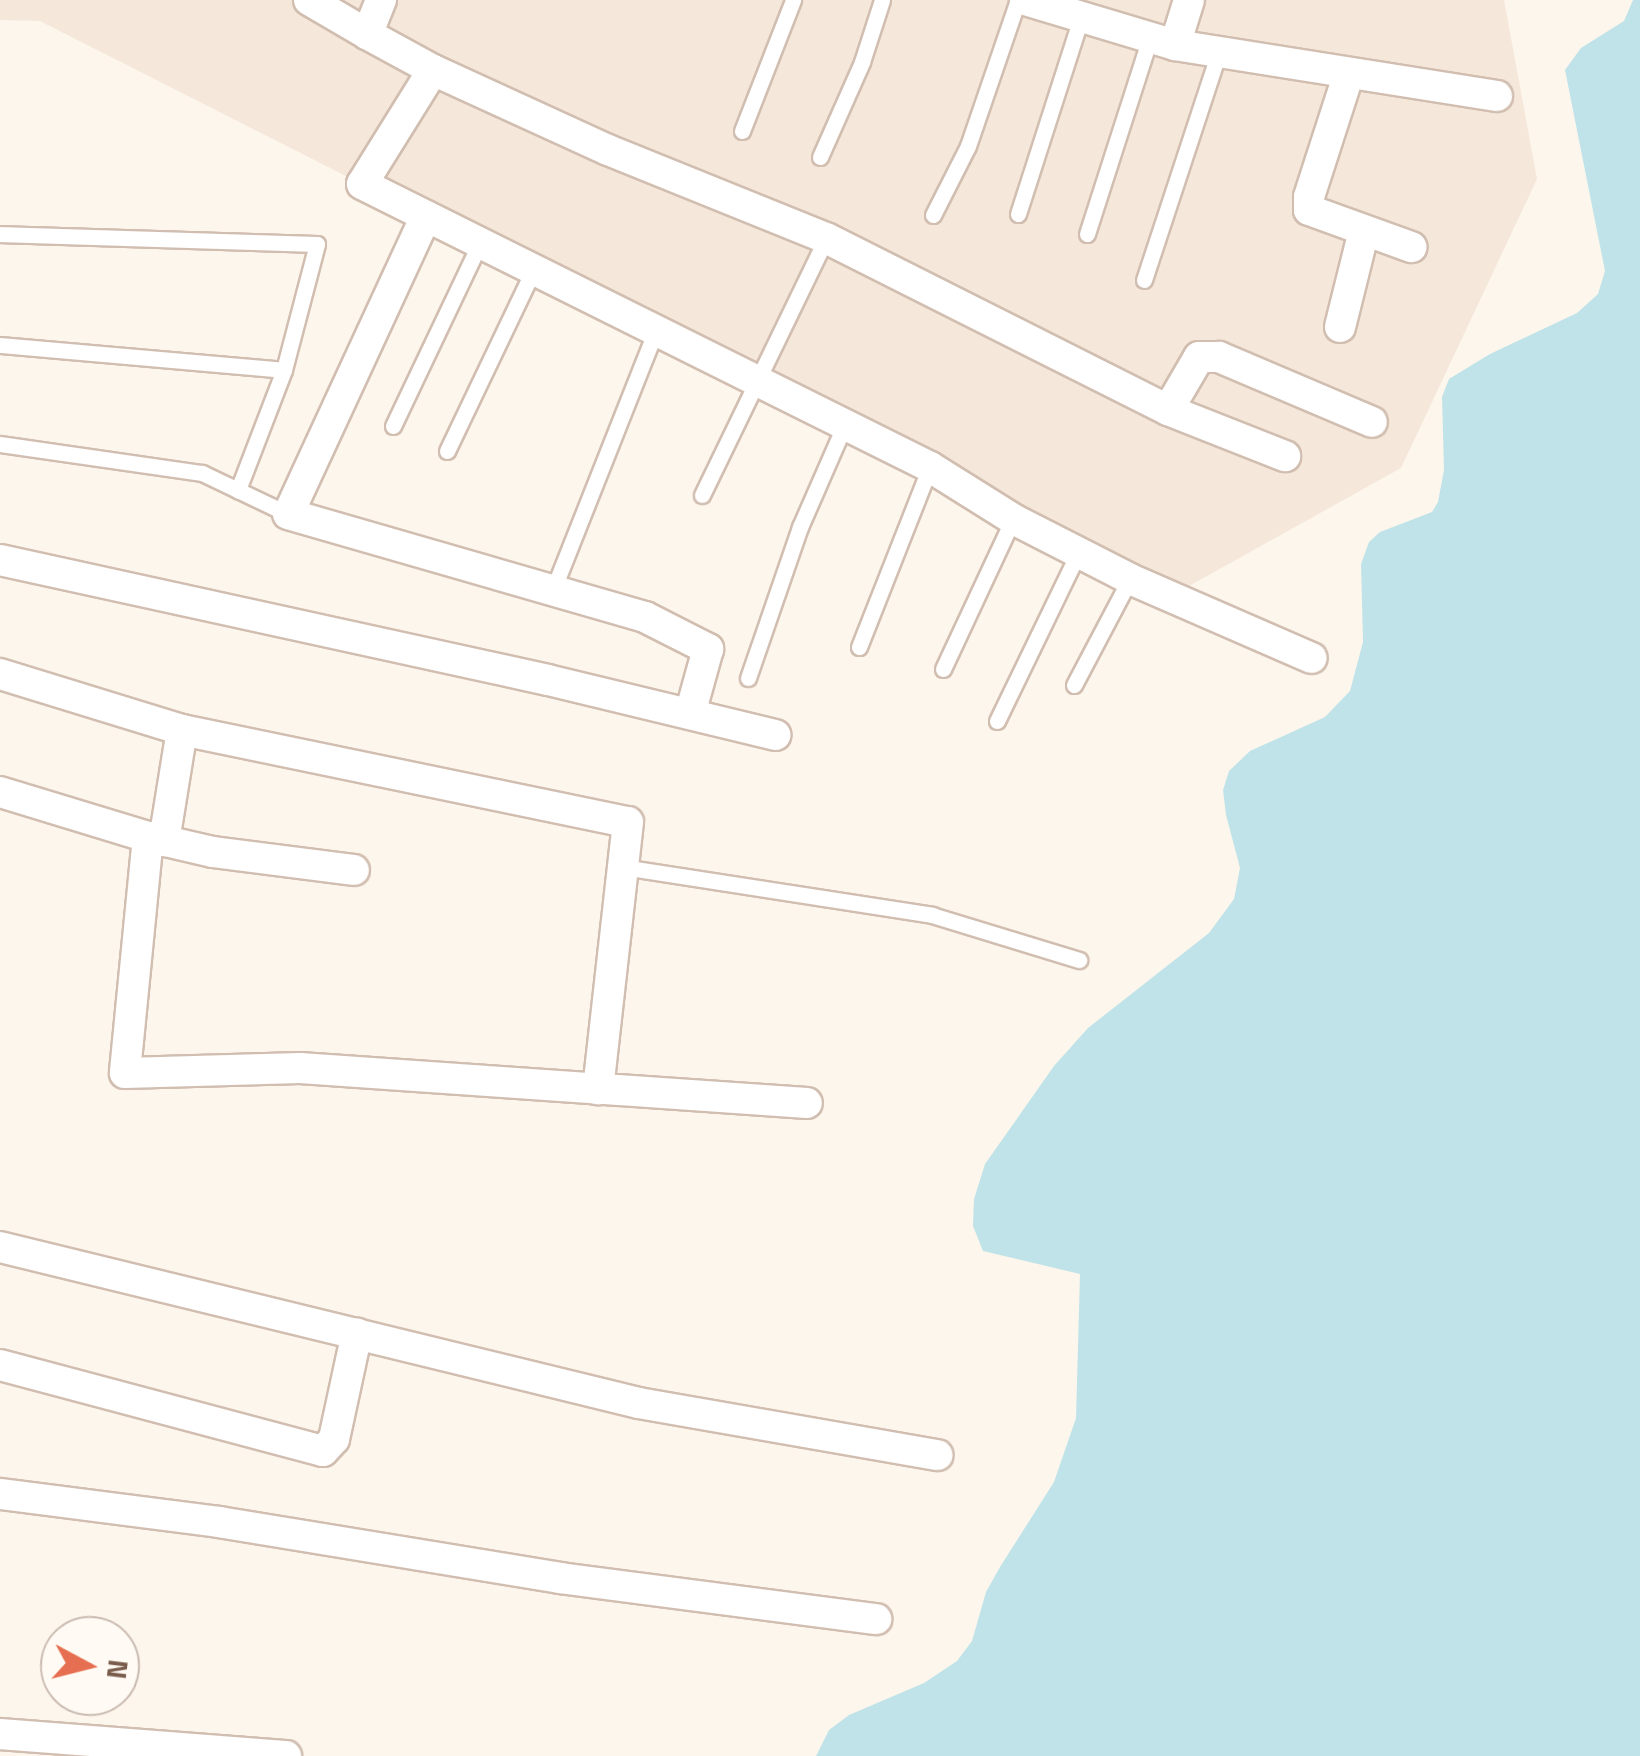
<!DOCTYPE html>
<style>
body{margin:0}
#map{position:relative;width:1640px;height:1756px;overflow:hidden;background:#fdf6ec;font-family:"Titillium Web",sans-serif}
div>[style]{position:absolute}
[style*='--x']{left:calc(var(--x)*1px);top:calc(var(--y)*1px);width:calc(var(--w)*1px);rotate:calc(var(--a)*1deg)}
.residential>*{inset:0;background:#f5e8da}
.water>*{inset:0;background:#bfe3e8}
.roads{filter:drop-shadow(2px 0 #d1beb0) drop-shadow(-2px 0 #d1beb0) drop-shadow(0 2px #d1beb0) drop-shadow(0 -2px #d1beb0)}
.lane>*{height:15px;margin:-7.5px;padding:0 7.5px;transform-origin:7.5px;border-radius:7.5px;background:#fff}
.street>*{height:30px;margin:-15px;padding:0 15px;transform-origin:15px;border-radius:15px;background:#fff}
span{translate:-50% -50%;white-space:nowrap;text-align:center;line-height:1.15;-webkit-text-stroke:10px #fffaf3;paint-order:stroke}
.north{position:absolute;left:40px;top:1616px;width:100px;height:100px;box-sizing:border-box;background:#fffaf3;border:2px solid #cabbb1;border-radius:50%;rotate:97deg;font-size:28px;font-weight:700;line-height:40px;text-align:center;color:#7a5c4d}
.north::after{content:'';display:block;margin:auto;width:35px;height:45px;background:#e76f51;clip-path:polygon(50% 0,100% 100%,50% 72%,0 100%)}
</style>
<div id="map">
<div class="residential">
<i style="clip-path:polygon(0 0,1504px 0,1537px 179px,1401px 468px,1173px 595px,40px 21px,0 20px)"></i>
</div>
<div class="water">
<i style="clip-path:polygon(1633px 0,1640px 0,1640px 1756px,816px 1756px,829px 1730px,849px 1715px,924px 1683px,957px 1661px,972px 1641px,986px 1592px,1000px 1567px,1054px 1482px,1076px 1418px,1080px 1274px,983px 1251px,973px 1226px,974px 1199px,985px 1164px,1054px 1066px,1088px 1028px,1209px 933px,1234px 899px,1240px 868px,1226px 815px,1223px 790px,1229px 771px,1250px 751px,1325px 717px,1350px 691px,1363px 642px,1361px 564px,1369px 542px,1380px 532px,1432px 512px,1438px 502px,1444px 470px,1442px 397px,1449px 379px,1490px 354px,1577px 313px,1598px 294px,1605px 271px,1565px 70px,1581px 48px,1624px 21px)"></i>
</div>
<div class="roads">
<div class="lane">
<i style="--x:742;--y:131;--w:141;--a:-68.7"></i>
<i style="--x:820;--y:157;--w:104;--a:-66.1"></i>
<i style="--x:862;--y:62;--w:65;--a:-72.1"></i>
<i style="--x:1018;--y:214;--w:209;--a:-72.2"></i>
<i style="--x:933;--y:215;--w:77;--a:-63.1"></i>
<i style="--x:968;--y:146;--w:154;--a:-71.1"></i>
<i style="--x:0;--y:234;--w:317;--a:1.8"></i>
<i style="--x:317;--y:244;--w:130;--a:104.7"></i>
<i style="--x:284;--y:370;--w:129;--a:111"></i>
<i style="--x:1087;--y:234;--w:206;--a:-72.2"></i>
<i style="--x:1144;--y:280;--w:240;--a:-71.8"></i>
<i style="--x:0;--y:345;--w:285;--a:5"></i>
<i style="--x:393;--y:426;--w:203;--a:-64.6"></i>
<i style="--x:0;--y:444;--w:204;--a:8.2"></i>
<i style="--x:202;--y:473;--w:95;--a:25.5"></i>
<i style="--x:447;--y:451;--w:202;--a:-64.5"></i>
<i style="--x:702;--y:495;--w:285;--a:-64.2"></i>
<i style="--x:553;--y:590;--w:280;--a:-68.4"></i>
<i style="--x:859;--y:647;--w:193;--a:-68.5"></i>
<i style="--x:943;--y:669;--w:166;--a:-65"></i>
<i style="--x:748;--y:678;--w:160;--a:-71"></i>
<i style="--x:800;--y:527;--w:112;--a:-66.4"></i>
<i style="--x:1074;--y:685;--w:120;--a:-62.2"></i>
<i style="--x:997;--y:721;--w:189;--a:-64.2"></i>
<i style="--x:623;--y:867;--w:313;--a:8.8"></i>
<i style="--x:932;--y:915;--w:154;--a:17"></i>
</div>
<div class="street">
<i style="--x:309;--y:0;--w:67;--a:30.4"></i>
<i style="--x:381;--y:0;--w:37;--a:112"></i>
<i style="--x:367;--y:34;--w:75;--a:28.6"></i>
<i style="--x:433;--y:70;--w:192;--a:24.6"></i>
<i style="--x:608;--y:150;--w:235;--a:22"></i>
<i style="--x:826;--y:238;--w:383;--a:26.7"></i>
<i style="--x:1168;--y:410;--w:126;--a:21.5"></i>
<i style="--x:1025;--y:0;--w:157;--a:16.7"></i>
<i style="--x:1175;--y:45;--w:326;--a:9"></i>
<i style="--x:1175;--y:45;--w:47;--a:-72.7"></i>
<i style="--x:433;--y:70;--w:134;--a:121.9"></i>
<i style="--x:362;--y:184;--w:635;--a:26.48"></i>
<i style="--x:930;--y:467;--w:98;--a:32.1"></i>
<i style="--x:1013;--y:519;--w:131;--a:27.1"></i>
<i style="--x:1130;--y:579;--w:198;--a:23.5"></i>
<i style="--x:1348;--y:76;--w:127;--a:107.9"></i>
<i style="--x:1309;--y:197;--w:13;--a:90"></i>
<i style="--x:1309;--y:210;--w:109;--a:19.9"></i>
<i style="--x:426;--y:216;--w:328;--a:114.8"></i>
<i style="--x:288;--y:514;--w:372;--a:16.1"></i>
<i style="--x:645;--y:617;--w:71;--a:26.9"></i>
<i style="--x:708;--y:649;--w:67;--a:105.5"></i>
<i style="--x:1340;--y:327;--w:99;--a:-76"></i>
<i style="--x:1168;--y:410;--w:61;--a:-59.7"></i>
<i style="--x:1199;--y:357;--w:20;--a:0"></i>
<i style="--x:1219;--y:357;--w:166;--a:23"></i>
<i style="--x:0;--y:560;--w:561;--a:12.35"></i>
<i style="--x:548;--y:680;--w:234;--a:13.6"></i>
<i style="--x:0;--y:674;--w:190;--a:17.1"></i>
<i style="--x:182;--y:730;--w:455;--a:11.7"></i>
<i style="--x:628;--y:822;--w:269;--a:96.4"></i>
<i style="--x:0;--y:792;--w:155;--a:16.9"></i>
<i style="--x:148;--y:837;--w:67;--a:13"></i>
<i style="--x:213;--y:852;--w:142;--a:7.3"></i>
<i style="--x:148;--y:837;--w:237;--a:95.6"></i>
<i style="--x:125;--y:1073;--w:175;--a:-1.6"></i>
<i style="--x:300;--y:1068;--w:508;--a:3.95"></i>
<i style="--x:164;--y:841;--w:112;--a:-80.8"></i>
<i style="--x:0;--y:1247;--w:658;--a:13.72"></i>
<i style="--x:639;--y:1403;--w:303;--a:9.9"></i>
<i style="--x:0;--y:1365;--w:334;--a:14.9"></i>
<i style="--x:323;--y:1451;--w:16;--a:-47"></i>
<i style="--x:334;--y:1439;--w:108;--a:-77.8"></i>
<i style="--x:0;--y:1494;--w:221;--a:7.3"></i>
<i style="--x:219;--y:1522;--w:346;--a:9.3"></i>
<i style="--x:560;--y:1578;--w:319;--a:7.4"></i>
<i style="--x:0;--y:1734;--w:287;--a:4.4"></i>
</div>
</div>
<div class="north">N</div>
</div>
